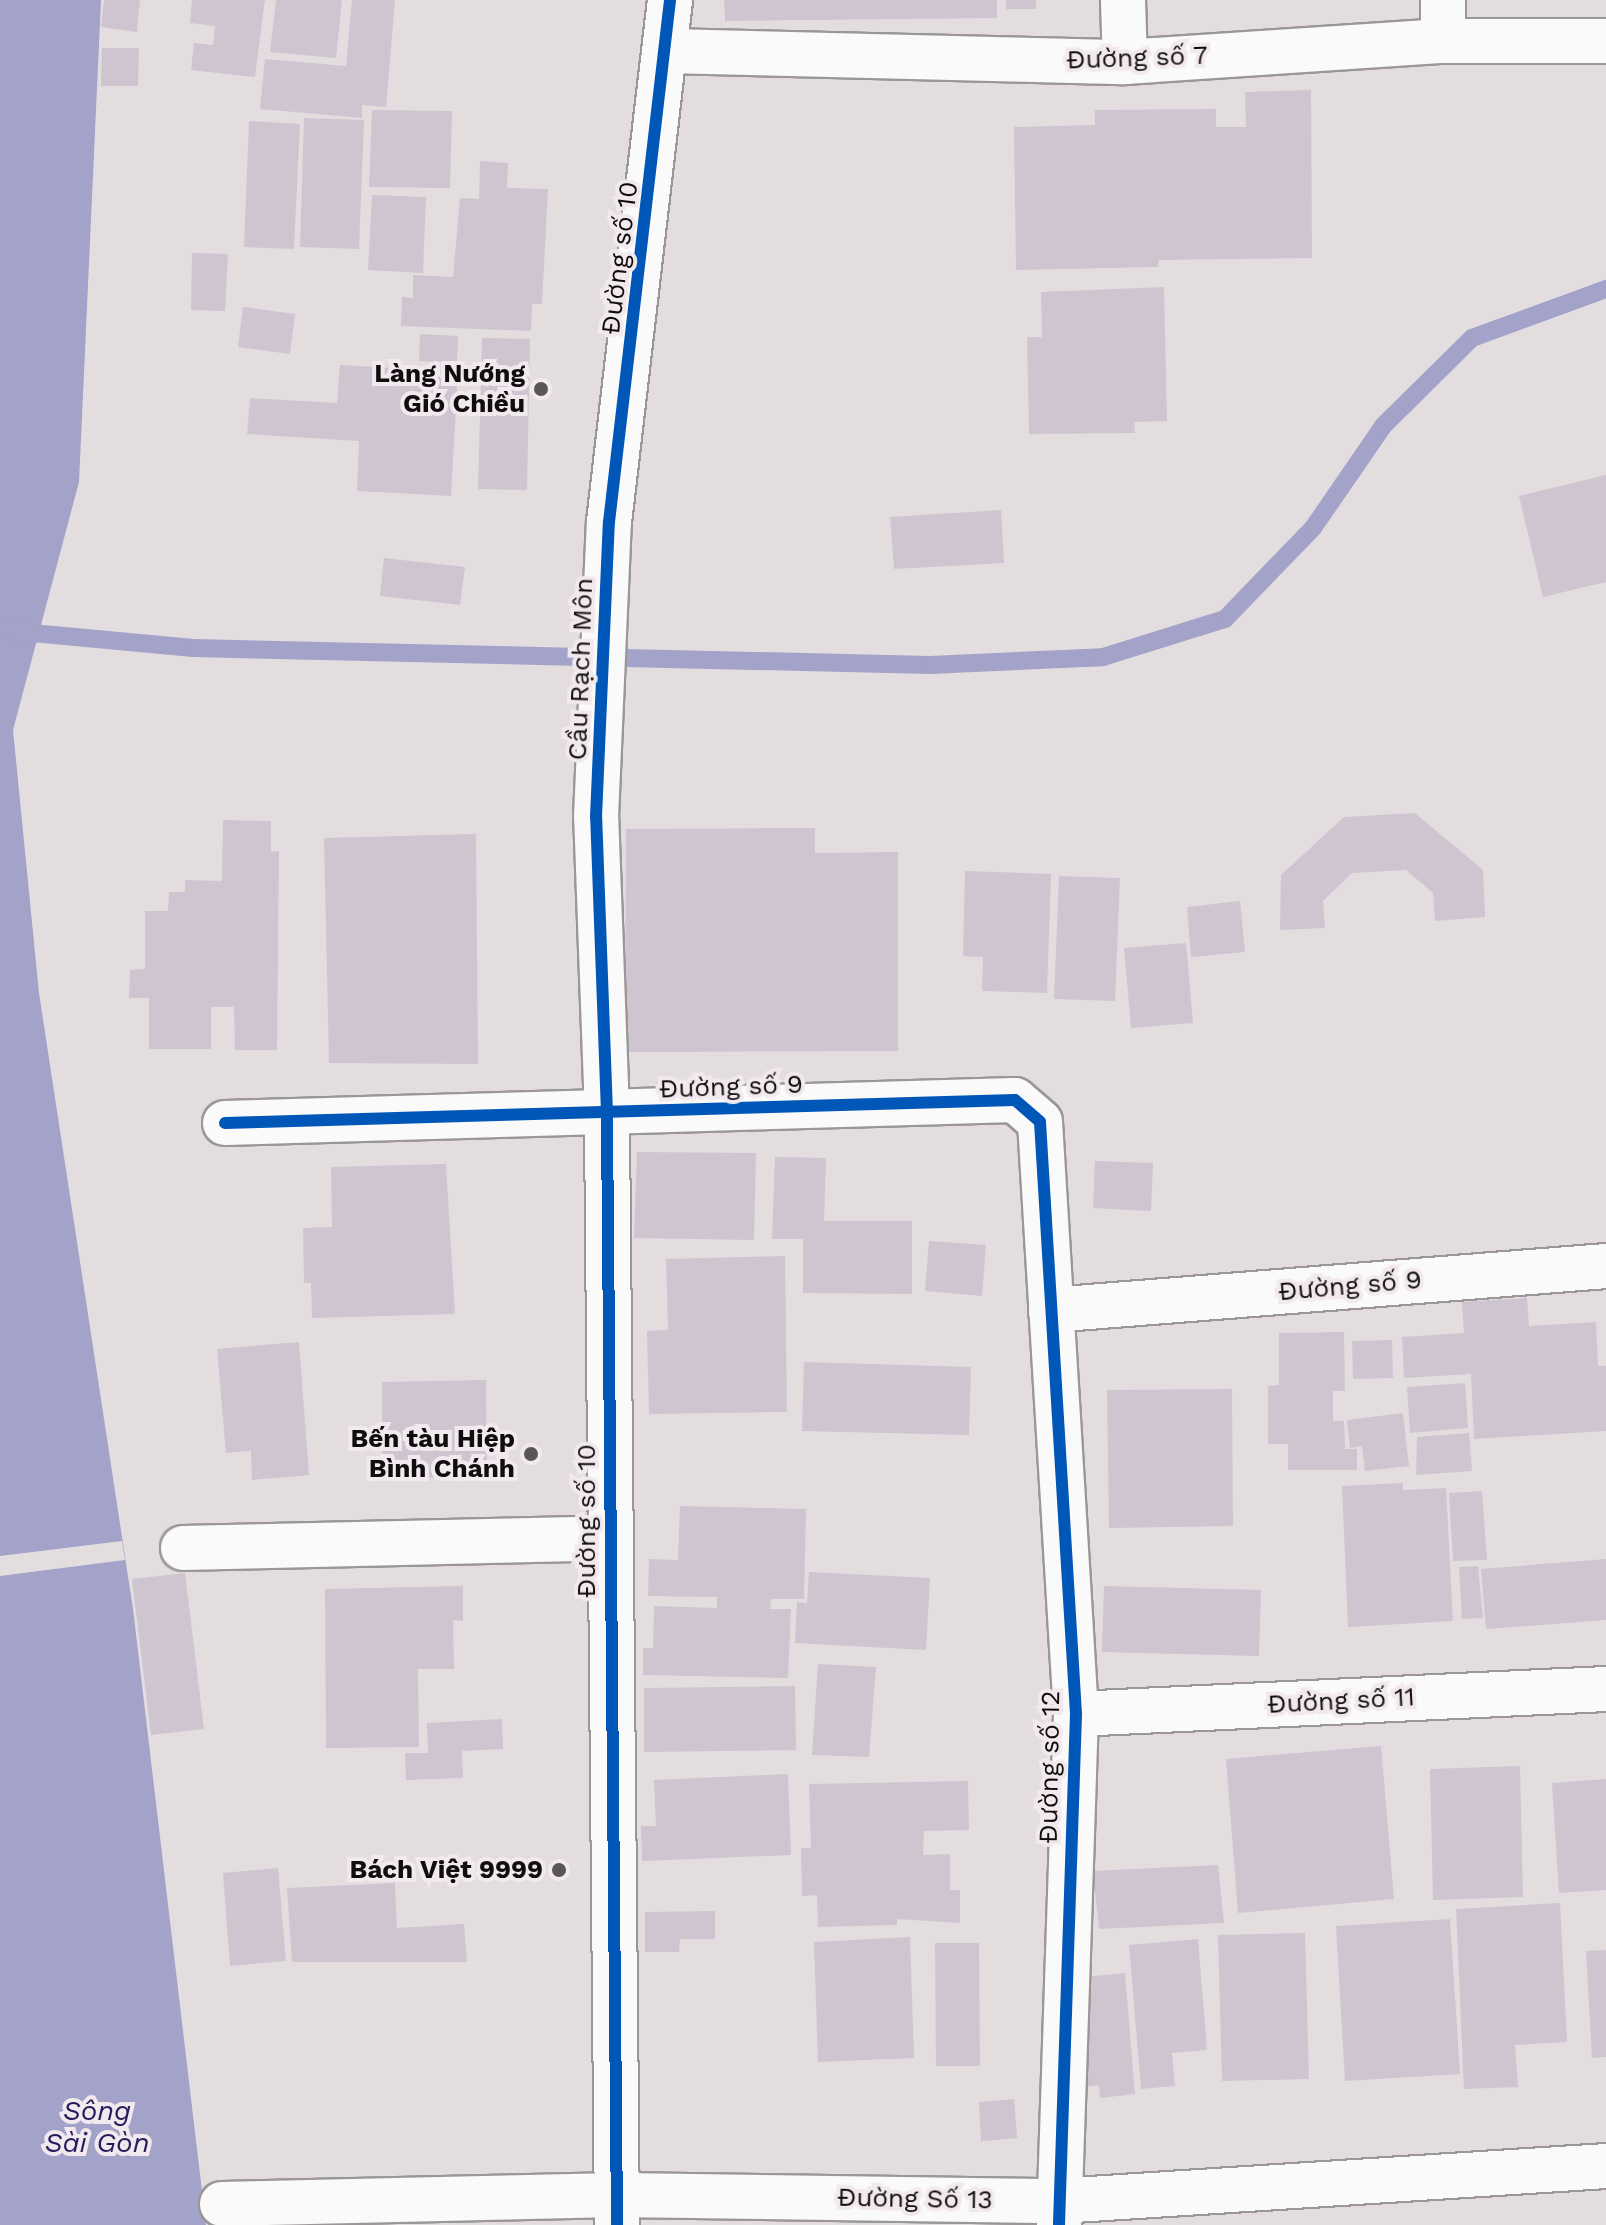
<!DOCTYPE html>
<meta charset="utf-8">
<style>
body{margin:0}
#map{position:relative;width:1606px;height:2225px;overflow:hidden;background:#e3dde0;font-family:"Work Sans",sans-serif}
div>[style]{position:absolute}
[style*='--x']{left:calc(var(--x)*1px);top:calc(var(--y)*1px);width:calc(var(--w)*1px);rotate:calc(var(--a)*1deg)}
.water>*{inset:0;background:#a3a2c8}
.pier>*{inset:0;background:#e3dde0}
.stream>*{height:18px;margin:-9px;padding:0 9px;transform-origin:9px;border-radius:9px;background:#a3a2c8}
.building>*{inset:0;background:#cec5d1}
.roads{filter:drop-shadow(2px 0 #9b9799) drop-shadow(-2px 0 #9b9799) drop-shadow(0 2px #9b9799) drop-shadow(0 -2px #9b9799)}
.minor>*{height:44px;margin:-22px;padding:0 22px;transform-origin:22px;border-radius:22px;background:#fbfafa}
.cycleway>*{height:12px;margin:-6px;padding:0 6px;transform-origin:6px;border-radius:6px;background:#0057b8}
.dots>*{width:22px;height:22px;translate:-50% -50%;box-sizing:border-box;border:4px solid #f2e9ee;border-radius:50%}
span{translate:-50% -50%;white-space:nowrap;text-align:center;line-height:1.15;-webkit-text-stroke:8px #f2e9ee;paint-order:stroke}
.street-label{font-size:26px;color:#100d0e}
.poi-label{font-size:26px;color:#100d0e;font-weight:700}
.right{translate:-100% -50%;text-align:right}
.water-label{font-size:28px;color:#251c5c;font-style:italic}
</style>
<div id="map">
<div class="water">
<i style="clip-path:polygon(0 0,101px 0,79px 482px,13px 730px,39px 993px,133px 1609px,206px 2225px,0 2225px)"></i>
</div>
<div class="pier">
<i style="clip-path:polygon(122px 1541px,125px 1560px,0 1576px,0 1556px)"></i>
</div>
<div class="stream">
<i style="--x:0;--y:630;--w:194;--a:5.3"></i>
<i style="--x:193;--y:648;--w:737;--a:1.32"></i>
<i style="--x:930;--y:665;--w:173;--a:-2.6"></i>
<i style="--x:1103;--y:657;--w:128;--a:-17.3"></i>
<i style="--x:1225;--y:619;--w:127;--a:-46"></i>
<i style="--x:1313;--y:528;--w:124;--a:-55.5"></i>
<i style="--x:1383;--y:426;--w:125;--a:-44.7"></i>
<i style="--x:1472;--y:338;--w:143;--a:-20.1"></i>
</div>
<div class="building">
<i style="clip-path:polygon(104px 0,140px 0,137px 32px,101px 27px)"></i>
<i style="clip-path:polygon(192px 0,265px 0,255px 77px,191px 70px,194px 43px,213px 45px,215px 26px,190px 23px)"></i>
<i style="clip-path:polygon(276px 0,342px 0,336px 58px,270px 52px)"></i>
<i style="clip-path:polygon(352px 0,395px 0,386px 107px,362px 105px,362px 118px,260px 109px,265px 59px,346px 66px)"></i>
<i style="clip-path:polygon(724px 0,997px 0,997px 18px,725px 21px)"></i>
<i style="clip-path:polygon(1006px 0,1036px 0,1036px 9px,1006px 9px)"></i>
<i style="clip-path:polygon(102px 48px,139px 48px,138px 86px,101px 86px)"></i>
<i style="clip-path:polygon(1311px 90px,1312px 258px,1159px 260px,1158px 267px,1016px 270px,1014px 127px,1095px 125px,1095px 110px,1216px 109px,1216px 127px,1246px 127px,1245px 92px)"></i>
<i style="clip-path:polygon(372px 110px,452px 111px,450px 188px,369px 187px)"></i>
<i style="clip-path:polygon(304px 118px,364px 120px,359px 249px,300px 247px)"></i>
<i style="clip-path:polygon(249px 121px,300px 124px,294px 249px,244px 247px)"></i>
<i style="clip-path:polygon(480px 161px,508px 163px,507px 188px,548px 189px,542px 304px,532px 304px,531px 331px,401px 326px,402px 297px,413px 298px,413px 275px,453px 277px,460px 198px,479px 199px)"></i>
<i style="clip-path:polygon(372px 195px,426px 197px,423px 273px,368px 270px)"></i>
<i style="clip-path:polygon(192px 253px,228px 254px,225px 311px,191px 310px)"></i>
<i style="clip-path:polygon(1164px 287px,1167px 421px,1134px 422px,1135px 433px,1029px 434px,1027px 337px,1042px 337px,1041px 292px)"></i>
<i style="clip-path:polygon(243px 307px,295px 314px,290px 354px,238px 347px)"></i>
<i style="clip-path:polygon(420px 334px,458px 336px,457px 363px,419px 361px)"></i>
<i style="clip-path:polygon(482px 338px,530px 339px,527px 490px,478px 489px)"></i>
<i style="clip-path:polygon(340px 365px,458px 372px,451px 496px,357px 491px,359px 441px,247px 434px,250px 398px,337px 403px)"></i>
<i style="clip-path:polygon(1606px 475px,1606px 582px,1543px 597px,1519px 496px)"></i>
<i style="clip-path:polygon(1001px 510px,1004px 563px,894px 569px,890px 517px)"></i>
<i style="clip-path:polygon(384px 558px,465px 567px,460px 605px,380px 596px)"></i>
<i style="clip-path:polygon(1415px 813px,1483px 870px,1485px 917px,1435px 921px,1433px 893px,1406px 870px,1352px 873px,1323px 901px,1325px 928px,1280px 930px,1281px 875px,1344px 817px)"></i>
<i style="clip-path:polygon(223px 820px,271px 821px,271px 852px,279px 851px,277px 1050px,235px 1050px,234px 1007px,211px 1007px,211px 1049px,149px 1049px,149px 998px,129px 998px,130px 970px,145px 969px,145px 911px,168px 911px,169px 892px,185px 892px,185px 880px,222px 881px)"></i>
<i style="clip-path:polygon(815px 828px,815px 853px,898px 852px,898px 1051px,625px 1052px,626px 829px)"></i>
<i style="clip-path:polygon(476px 834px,478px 1064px,329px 1063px,324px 838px)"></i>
<i style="clip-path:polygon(965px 871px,1051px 874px,1047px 993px,982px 991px,983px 957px,963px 956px)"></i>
<i style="clip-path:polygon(1059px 876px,1120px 878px,1115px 1001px,1054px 999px)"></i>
<i style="clip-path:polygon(1240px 901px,1245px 952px,1191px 957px,1187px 907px)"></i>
<i style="clip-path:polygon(1186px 943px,1193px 1023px,1131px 1028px,1124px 948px)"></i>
<i style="clip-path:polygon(637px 1152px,756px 1153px,754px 1240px,634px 1238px)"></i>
<i style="clip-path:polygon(775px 1157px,826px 1158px,824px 1221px,912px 1221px,912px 1294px,803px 1293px,803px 1239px,772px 1239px)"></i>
<i style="clip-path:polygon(1095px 1161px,1153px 1163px,1151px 1211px,1093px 1208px)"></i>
<i style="clip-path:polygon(446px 1164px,455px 1314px,312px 1318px,311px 1283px,304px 1283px,303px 1228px,332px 1227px,331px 1167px)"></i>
<i style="clip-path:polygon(929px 1241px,986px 1245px,982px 1296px,925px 1291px)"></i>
<i style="clip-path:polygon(785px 1256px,787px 1412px,649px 1414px,647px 1331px,668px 1330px,666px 1259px)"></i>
<i style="clip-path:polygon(1527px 1298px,1529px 1326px,1596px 1322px,1598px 1366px,1606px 1366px,1606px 1431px,1474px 1439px,1471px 1374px,1404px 1378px,1402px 1337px,1464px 1333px,1462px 1302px)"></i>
<i style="clip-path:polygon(1344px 1332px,1345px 1391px,1333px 1391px,1333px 1421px,1344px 1421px,1345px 1449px,1357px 1449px,1357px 1470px,1288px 1470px,1288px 1444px,1268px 1444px,1268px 1386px,1279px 1385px,1279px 1333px)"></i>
<i style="clip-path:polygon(1392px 1340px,1393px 1378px,1353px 1379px,1352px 1341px)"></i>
<i style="clip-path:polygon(299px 1342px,309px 1475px,252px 1480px,251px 1451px,226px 1453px,217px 1349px)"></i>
<i style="clip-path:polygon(804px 1362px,971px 1367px,969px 1435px,802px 1431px)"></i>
<i style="clip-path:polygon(486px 1380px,487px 1477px,382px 1478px,382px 1382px)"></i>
<i style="clip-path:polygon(1465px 1383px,1468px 1428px,1410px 1433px,1407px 1387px)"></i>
<i style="clip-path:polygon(1232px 1389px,1233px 1526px,1109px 1528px,1107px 1390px)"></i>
<i style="clip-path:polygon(1403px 1413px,1409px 1466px,1365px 1471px,1362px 1446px,1350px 1448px,1347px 1420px)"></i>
<i style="clip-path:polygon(1469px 1433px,1472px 1471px,1416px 1475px,1417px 1437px)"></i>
<i style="clip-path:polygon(1403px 1483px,1403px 1490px,1446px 1488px,1453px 1621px,1348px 1627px,1342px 1486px)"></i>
<i style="clip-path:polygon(1482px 1491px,1487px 1560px,1453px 1561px,1449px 1493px)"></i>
<i style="clip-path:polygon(680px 1506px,806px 1509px,804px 1599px,771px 1599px,770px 1609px,791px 1609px,788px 1678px,643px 1675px,643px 1648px,653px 1648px,654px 1606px,717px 1608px,717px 1597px,648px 1596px,649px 1559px,678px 1560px)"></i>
<i style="clip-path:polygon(1606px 1559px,1606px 1620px,1486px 1629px,1481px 1569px)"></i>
<i style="clip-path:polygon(1478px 1566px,1483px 1618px,1462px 1619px,1459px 1567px)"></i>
<i style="clip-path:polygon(809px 1572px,930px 1578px,926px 1650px,795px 1643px,797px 1602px,807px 1603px)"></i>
<i style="clip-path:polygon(185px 1573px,204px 1729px,151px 1735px,132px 1579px)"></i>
<i style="clip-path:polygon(463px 1586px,463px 1621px,453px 1620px,454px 1669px,418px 1669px,419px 1747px,326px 1748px,325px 1589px)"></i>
<i style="clip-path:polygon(1104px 1586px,1261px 1590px,1259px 1656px,1102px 1652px)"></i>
<i style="clip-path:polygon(818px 1664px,876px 1667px,869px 1757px,812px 1755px)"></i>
<i style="clip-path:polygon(795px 1686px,796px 1750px,644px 1752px,644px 1688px)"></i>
<i style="clip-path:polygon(502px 1719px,503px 1749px,462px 1751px,463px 1778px,406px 1780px,405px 1753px,428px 1753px,427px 1723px)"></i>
<i style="clip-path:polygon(1381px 1746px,1394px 1899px,1238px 1913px,1226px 1759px)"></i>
<i style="clip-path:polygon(1520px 1766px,1523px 1897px,1433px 1900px,1430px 1769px)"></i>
<i style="clip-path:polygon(788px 1774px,791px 1855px,642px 1861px,641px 1826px,656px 1826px,654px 1780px)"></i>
<i style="clip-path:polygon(1606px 1779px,1606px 1890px,1559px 1893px,1552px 1783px)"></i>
<i style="clip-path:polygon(968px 1781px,969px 1830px,924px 1831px,923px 1855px,950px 1854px,950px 1890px,960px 1890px,960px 1923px,897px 1919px,897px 1925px,818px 1927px,817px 1895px,802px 1896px,801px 1848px,811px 1848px,809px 1784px)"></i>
<i style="clip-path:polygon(1218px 1865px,1224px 1923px,1099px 1929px,1093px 1871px)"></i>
<i style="clip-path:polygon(278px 1868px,286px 1961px,230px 1966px,223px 1873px)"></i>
<i style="clip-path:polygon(395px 1883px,397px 1928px,464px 1924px,467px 1962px,292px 1962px,287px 1888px)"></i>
<i style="clip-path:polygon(1560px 1903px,1567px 2042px,1515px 2045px,1518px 2087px,1464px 2089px,1456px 1909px)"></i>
<i style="clip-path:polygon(715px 1911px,715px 1939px,680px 1939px,679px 1952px,645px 1952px,645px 1912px)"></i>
<i style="clip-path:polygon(1450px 1919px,1460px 2074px,1345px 2081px,1336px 1926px)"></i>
<i style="clip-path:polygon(1305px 1933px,1309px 2079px,1222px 2081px,1218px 1935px)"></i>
<i style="clip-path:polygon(910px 1937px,914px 2058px,818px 2062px,814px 1942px)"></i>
<i style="clip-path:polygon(1198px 1939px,1207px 2050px,1172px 2053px,1175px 2086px,1141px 2089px,1129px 1945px)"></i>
<i style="clip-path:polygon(935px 1943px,979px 1943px,980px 2066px,936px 2066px)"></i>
<i style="clip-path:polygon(1606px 1950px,1606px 2057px,1592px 2058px,1586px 1951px)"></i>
<i style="clip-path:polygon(1125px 1973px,1135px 2094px,1100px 2098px,1099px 2085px,1082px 2087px,1073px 1978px)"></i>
<i style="clip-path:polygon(1014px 2099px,1017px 2138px,981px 2141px,979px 2102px)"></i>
</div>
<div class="roads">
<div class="minor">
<i style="--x:1123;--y:0;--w:62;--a:88.2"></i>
<i style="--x:1443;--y:0;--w:41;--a:90"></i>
<i style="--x:668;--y:51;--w:457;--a:1.4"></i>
<i style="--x:1125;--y:62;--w:319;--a:-3.8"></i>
<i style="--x:1443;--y:41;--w:163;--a:0"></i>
<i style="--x:225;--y:1123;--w:790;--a:-1.67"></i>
<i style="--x:1015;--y:1100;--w:33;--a:41"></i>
<i style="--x:1040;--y:1122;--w:593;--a:86.52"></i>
<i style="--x:1076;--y:1714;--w:511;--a:91.91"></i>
<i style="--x:1051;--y:1310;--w:557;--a:-4.53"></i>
<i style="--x:183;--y:1548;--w:426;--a:-1.3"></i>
<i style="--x:1076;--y:1714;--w:531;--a:-2.7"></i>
<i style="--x:222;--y:2204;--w:394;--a:-1.3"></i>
<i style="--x:616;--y:2195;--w:443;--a:0.8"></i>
<i style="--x:1059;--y:2201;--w:548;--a:-3.66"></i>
<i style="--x:617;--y:2225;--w:1112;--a:-90.52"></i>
<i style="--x:607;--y:1113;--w:296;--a:-92.1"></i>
<i style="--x:596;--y:817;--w:295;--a:-87.5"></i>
<i style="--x:609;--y:522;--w:526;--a:-83.33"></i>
</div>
</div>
<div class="cycleway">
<i style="--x:225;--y:1123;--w:790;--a:-1.67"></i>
<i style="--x:1015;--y:1100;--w:33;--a:41"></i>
<i style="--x:1040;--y:1122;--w:593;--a:86.52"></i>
<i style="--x:1076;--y:1714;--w:511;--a:91.91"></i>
<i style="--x:617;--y:2225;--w:1112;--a:-90.52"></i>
<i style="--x:607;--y:1113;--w:296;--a:-92.1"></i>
<i style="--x:596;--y:817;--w:295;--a:-87.5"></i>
<i style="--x:609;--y:522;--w:526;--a:-83.33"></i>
</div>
<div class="dots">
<i style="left:541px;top:389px;background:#5a5658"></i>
<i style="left:531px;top:1454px;background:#5a5658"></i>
<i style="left:559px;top:1870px;background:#5a5658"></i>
</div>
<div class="street-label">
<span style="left:1137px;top:58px;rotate:-2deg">Đường số 7</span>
<span style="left:620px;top:258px;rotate:-83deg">Đường số 10</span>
<span style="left:581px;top:669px;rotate:-88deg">Cầu Rạch Môn</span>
<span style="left:731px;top:1087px;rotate:-2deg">Đường số 9</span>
<span style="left:1350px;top:1286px;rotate:-5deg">Đường số 9</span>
<span style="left:587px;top:1521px;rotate:-90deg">Đường số 10</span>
<span style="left:1341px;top:1701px;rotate:-3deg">Đường số 11</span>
<span style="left:1050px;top:1767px;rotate:-89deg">Đường số 12</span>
<span style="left:915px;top:2199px;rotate:1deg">Đường Số 13</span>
</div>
<div class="poi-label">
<span class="right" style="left:525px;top:389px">Làng Nướng<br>Gió Chiều</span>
<span class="right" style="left:515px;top:1454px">Bến tàu Hiệp<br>Bình Chánh</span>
<span class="right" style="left:543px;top:1870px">Bách Việt 9999</span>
</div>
<div class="water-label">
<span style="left:97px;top:2127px">Sông<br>Sài Gòn</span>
</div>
</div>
